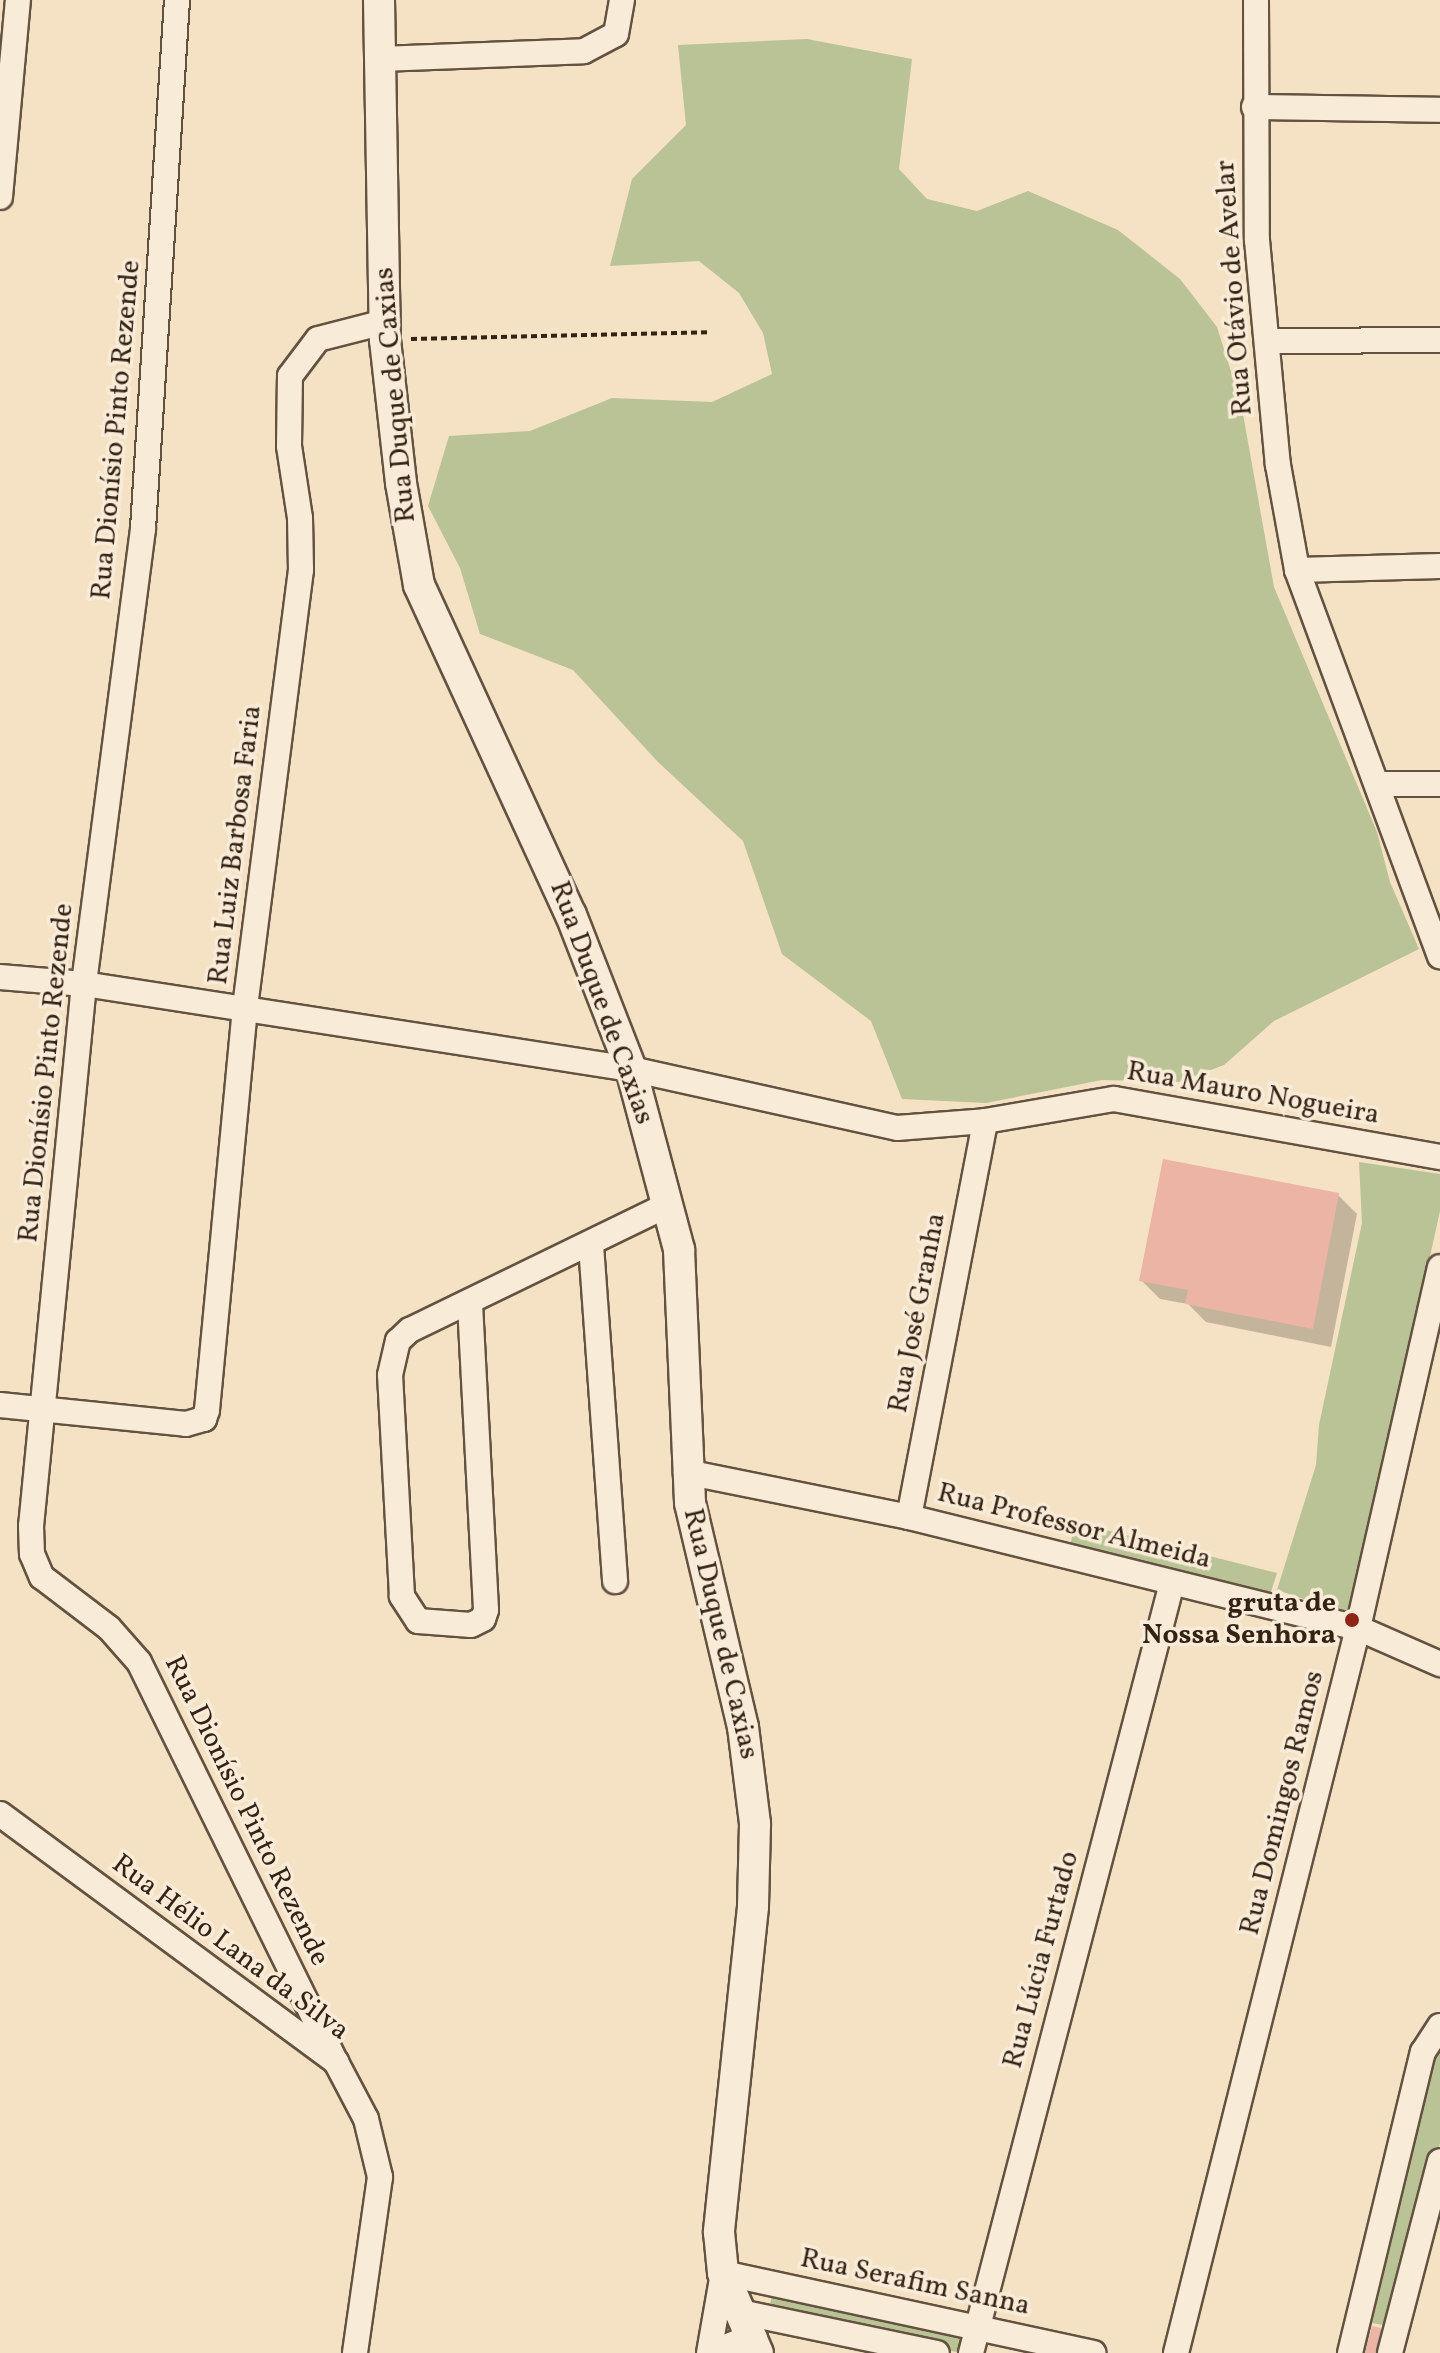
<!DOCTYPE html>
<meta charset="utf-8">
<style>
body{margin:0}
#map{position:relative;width:1440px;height:2353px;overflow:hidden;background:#f5e1c3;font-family:Vollkorn,serif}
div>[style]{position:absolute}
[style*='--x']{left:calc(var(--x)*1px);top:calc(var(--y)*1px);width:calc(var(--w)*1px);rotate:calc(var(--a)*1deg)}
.green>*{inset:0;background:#bac395}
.shadow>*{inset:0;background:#0003}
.building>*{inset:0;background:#ecb4a4}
.path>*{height:4px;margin-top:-2px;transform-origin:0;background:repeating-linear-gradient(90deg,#342314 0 6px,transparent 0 10px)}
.roads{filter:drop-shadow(2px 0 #645240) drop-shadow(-2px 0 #645240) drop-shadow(0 2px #645240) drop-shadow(0 -2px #645240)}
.minor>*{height:24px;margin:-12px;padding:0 12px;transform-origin:12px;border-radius:12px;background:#f8ecd8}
.tertiary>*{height:30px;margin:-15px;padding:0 15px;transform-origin:15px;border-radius:15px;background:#f8ecd8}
.dots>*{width:22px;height:22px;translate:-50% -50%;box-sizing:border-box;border:4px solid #f8ecd8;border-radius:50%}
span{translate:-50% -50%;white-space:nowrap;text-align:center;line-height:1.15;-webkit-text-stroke:7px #f8ecd8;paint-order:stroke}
.street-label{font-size:28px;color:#342314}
.poi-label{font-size:28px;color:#342314;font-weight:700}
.right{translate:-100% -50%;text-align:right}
</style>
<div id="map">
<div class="green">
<i style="clip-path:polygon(807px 39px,912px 59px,899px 169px,927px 199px,977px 211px,1028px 191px,1118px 230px,1180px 279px,1217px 327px,1241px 403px,1274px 587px,1377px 832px,1390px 882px,1419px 949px,1274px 1021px,1224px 1065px,1179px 1082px,1102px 1080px,986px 1103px,902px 1099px,871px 1021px,782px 954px,743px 841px,658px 762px,573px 670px,480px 634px,460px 568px,428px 506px,449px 436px,530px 431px,612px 398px,712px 402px,772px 374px,763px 333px,739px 293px,699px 261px,610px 266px,632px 179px,686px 125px,678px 45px)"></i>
<i style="clip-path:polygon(1359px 1162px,1440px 1174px,1440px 1211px,1351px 1615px,1277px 1590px,1316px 1465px,1319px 1425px,1362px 1223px)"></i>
<i style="clip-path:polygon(1074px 1522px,1277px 1573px,1271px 1592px,1229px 1588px,1070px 1550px)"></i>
<i style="clip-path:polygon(1440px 2039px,1440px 2143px,1393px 2327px,1372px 2323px)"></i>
<i style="clip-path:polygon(774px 2287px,971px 2330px,961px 2353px,768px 2313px)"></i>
</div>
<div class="shadow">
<i style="clip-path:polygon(1338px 1195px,1357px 1214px,1331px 1347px,1206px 1322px,1188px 1304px,1160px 1299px,1141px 1280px)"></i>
<i style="clip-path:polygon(1380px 2329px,1390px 2340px,1388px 2353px,1367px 2353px)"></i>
</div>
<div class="building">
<i style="clip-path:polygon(1163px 1159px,1339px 1193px,1313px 1329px,1185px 1304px,1188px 1290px,1139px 1281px)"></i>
<i style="clip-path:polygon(1372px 2326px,1381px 2328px,1375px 2353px,1365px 2353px)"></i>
</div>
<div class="path">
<i style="--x:411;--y:339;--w:298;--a:-1.3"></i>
</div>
<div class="roads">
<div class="minor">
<i style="--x:177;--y:0;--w:530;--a:93.68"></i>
<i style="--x:143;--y:529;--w:459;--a:97.4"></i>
<i style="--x:84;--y:984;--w:545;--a:95.58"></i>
<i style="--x:31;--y:1526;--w:28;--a:88"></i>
<i style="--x:32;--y:1554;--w:25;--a:67"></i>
<i style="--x:42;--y:1577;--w:84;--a:37.3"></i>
<i style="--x:109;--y:1628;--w:45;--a:48.6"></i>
<i style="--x:139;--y:1662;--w:446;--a:63.8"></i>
<i style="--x:1256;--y:0;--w:240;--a:89.8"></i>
<i style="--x:1257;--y:240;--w:226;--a:84.7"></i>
<i style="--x:1278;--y:465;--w:107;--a:79.7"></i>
<i style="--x:1297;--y:570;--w:412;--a:69.7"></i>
<i style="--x:380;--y:59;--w:204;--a:-2.2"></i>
<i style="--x:584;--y:51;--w:36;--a:-28"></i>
<i style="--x:616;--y:34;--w:35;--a:-80"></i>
<i style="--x:1254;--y:107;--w:186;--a:0.9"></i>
<i style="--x:0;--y:197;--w:198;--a:-84.8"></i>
<i style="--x:1267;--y:341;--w:173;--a:-0.3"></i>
<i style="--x:1297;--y:570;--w:143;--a:-1.6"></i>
<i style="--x:1377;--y:784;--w:63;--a:0"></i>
<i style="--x:0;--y:977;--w:84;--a:4.8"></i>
<i style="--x:84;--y:984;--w:554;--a:8.83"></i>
<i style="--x:631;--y:1069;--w:272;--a:12.5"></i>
<i style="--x:897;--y:1128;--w:88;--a:-4.5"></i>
<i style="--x:985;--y:1121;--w:131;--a:-9.7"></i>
<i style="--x:1114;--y:1099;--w:331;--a:10.1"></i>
<i style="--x:591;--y:1245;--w:337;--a:85.9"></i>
<i style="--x:470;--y:1304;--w:306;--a:87"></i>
<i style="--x:486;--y:1610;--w:9;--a:108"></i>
<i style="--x:483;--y:1619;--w:13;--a:153"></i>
<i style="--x:471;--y:1625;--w:53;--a:-175.7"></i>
<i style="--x:418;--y:1621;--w:30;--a:-123"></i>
<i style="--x:402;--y:1596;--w:221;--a:-93.1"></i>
<i style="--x:390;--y:1375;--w:35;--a:-77"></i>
<i style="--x:398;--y:1341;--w:16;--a:-43"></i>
<i style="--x:410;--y:1330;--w:287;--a:-25.9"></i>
<i style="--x:0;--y:1405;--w:187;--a:5.8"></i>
<i style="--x:186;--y:1424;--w:19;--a:-16"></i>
<i style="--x:204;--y:1419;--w:9;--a:-72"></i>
<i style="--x:207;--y:1410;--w:405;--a:-84.6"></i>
<i style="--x:245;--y:1007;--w:441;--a:-82.7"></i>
<i style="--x:301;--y:570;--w:52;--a:-91.1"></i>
<i style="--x:300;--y:518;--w:73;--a:-98.7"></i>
<i style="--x:289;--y:446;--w:70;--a:-89.2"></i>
<i style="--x:290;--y:376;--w:46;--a:-52.9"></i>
<i style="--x:318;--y:339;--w:68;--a:-14.4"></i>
<i style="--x:686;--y:1472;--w:227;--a:11.4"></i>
<i style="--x:909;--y:1517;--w:463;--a:13.9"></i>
<i style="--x:1358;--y:1628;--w:90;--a:23.7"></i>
<i style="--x:909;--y:1517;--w:403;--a:-79.1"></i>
<i style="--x:0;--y:1814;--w:418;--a:36.4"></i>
<i style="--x:336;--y:2062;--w:64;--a:62.2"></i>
<i style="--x:366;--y:2119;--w:60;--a:76.4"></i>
<i style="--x:380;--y:2177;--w:178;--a:98.1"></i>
<i style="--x:740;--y:2312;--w:201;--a:11.8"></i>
<i style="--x:709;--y:2353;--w:81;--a:-80.1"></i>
<i style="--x:723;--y:2273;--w:379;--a:12.2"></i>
<i style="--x:971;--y:2353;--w:796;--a:-75.37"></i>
<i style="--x:1176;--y:2353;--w:747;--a:-75.91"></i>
<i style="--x:1358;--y:1628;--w:370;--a:-77.2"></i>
<i style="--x:1350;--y:2353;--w:310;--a:-76.4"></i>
<i style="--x:1423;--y:2052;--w:31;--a:-57"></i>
<i style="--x:1390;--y:2353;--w:198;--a:-75.4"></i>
</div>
<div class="tertiary">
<i style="--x:379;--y:0;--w:340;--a:89"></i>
<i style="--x:385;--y:340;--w:144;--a:83.6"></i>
<i style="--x:401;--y:483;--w:104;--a:80"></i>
<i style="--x:419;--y:585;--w:363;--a:65.3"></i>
<i style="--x:571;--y:915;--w:165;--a:68.7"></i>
<i style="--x:631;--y:1069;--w:187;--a:75.1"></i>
<i style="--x:679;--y:1250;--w:253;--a:87.5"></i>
<i style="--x:690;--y:1503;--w:230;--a:76.7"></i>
<i style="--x:743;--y:1727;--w:98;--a:82.9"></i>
<i style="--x:755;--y:1824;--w:83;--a:91.4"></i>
<i style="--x:753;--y:1907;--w:327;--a:96"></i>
<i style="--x:719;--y:2232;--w:41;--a:84.4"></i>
<i style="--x:723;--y:2273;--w:87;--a:66.4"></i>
<i style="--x:719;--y:2353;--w:36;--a:-23"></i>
</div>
</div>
<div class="dots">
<i style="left:1352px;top:1620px;background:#8f2418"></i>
</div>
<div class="street-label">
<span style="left:1235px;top:288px;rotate:-94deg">Rua Otávio de Avelar</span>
<span style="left:396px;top:395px;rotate:-95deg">Rua Duque de Caxias</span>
<span style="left:117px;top:430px;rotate:-85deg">Rua Dionísio Pinto Rezende</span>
<span style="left:236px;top:845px;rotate:-83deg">Rua Luiz Barbosa Faria</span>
<span style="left:601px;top:1003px;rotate:70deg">Rua Duque de Caxias</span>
<span style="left:47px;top:1073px;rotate:-84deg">Rua Dionísio Pinto Rezende</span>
<span style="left:1253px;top:1094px;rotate:10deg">Rua Mauro Nogueira</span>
<span style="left:918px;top:1313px;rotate:-79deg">Rua José Granha</span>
<span style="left:1074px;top:1527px;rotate:14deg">Rua Professor Almeida</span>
<span style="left:720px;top:1634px;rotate:77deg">Rua Duque de Caxias</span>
<span style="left:1283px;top:1803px;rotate:-76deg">Rua Domingos Ramos</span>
<span style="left:246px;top:1811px;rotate:64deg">Rua Dionísio Pinto Rezende</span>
<span style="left:230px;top:1948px;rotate:37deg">Rua Hélio Lana da Silva</span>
<span style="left:1042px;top:1960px;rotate:-75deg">Rua Lúcia Furtado</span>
<span style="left:915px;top:2283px;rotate:12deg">Rua Serafim Sanna</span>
</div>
<div class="poi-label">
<span class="right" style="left:1336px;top:1620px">gruta de<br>Nossa Senhora</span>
</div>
</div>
